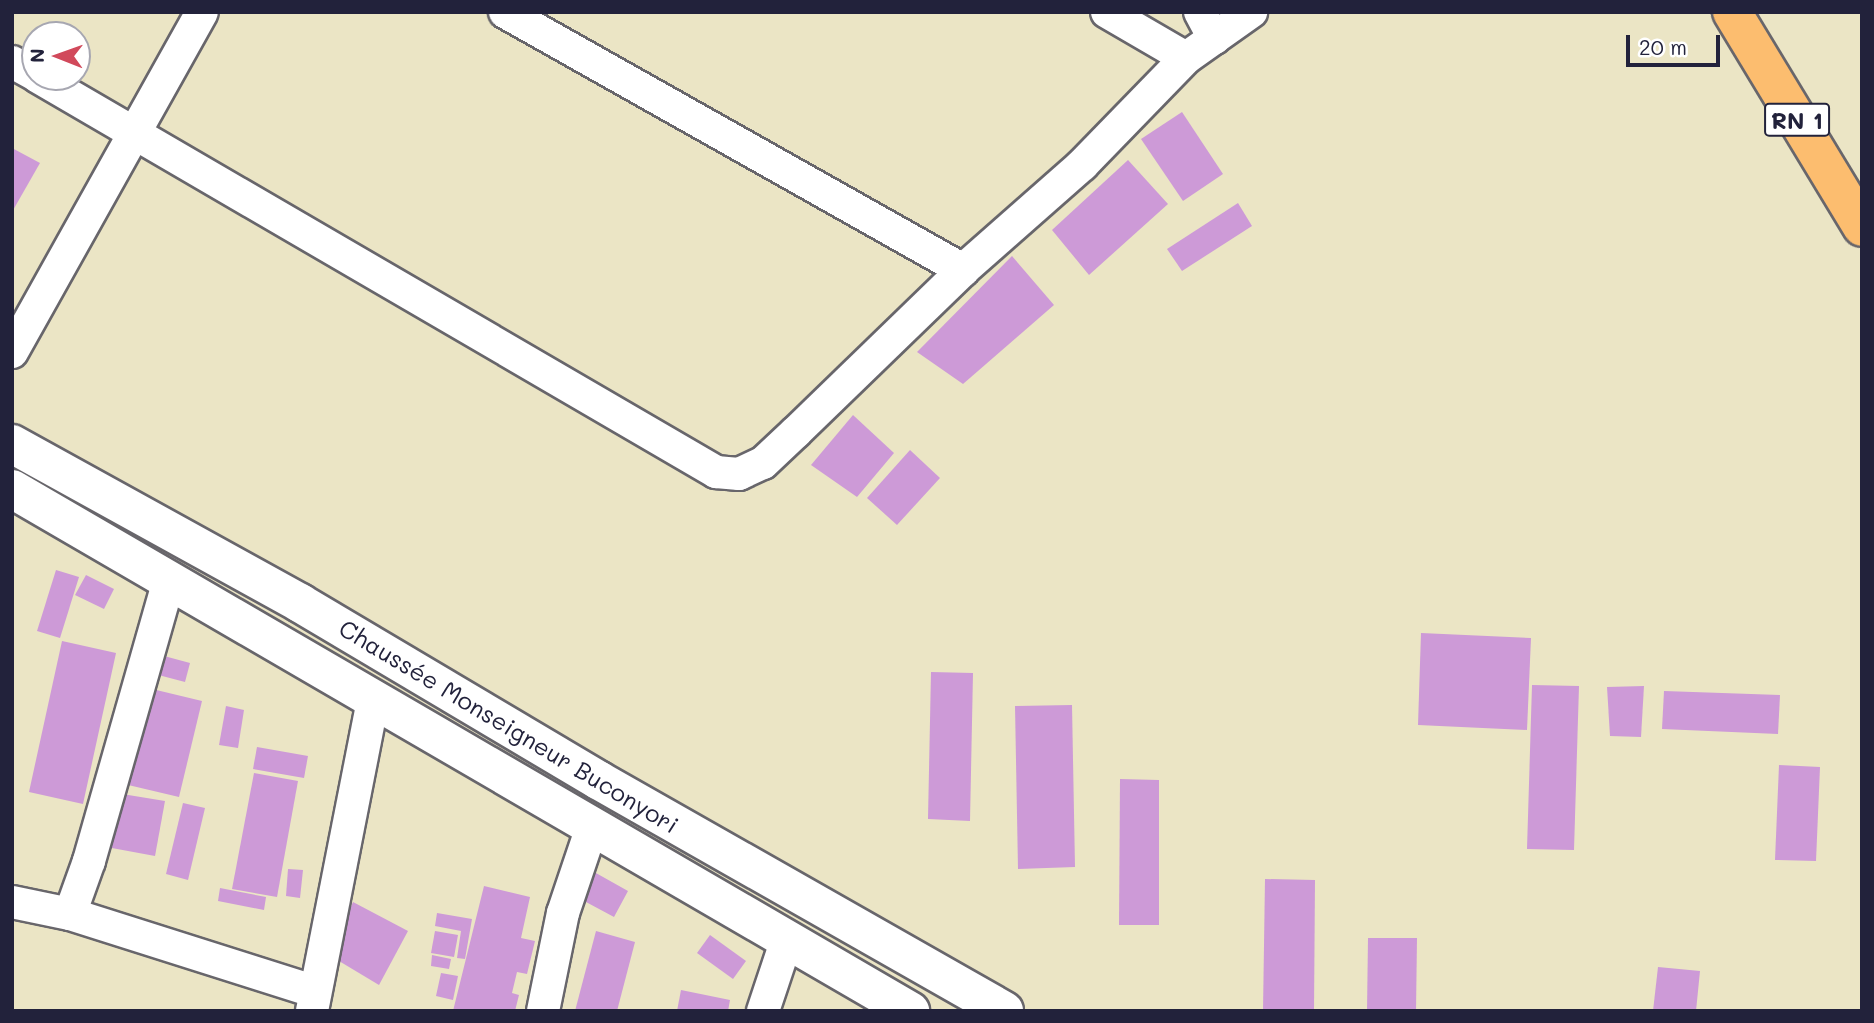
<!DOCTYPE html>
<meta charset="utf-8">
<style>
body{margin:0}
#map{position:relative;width:1874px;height:1023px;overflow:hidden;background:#ebe5c5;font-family:Mali,sans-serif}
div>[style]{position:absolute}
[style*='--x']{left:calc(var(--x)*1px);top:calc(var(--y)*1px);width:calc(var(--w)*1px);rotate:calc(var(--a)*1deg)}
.building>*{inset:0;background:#cd9ad7}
.roads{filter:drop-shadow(2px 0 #68666b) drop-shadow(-2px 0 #68666b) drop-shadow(0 2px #68666b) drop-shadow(0 -2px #68666b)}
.minor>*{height:32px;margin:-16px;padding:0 16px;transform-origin:16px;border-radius:16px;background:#fff}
.tertiary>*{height:38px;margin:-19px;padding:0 19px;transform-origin:19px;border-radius:19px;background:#fff}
.trunk>*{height:38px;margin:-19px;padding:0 19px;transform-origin:19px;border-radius:19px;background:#fcbd6f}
span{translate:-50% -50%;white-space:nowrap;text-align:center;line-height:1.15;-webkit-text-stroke:5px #fff;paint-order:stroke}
.shield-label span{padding:2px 5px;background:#fff;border:2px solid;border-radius:5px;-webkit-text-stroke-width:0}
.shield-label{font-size:23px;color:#22223b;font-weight:700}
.street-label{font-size:24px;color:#22223b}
.frame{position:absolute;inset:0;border:14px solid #22223b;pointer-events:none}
.north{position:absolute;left:21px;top:21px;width:70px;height:70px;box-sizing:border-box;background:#fff;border:2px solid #a7a7b1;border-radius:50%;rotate:271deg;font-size:19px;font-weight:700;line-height:28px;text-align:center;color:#22223b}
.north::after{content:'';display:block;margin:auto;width:24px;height:32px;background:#d1495b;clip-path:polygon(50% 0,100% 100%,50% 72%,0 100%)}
.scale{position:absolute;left:1626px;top:35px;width:94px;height:32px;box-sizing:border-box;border:4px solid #22223b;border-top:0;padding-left:9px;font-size:21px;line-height:24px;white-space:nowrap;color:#22223b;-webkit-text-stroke:5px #fff;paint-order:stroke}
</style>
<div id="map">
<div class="building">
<i style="clip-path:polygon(1182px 112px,1223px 174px,1183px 201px,1141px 139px)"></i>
<i style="clip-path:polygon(12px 148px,40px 163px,12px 212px)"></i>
<i style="clip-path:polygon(1128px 160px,1168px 204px,1089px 275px,1052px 230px)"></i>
<i style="clip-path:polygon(1238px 203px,1252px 226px,1182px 271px,1167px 249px)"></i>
<i style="clip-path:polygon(1012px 256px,1054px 305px,963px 384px,917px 352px)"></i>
<i style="clip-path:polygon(853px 415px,894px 453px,857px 497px,811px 465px)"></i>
<i style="clip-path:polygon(910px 450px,940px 478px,897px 525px,867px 498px)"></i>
<i style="clip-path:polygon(56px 570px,79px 577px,60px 638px,37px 631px)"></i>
<i style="clip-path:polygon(86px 575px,114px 589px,104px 609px,75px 595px)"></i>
<i style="clip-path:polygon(1421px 633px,1531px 638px,1527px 730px,1418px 725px)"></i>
<i style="clip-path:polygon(62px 641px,116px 653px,83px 804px,29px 792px)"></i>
<i style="clip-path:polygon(153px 653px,190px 663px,185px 682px,147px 672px)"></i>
<i style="clip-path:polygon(931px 672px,973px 673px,970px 821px,928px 819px)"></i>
<i style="clip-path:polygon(1532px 685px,1579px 686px,1574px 850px,1527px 849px)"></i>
<i style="clip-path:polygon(1644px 686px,1641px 737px,1610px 736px,1607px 687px)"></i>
<i style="clip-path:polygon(148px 688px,202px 701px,179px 797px,124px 784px)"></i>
<i style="clip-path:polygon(1664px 691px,1780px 695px,1778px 734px,1662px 729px)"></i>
<i style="clip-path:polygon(1072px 705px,1075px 867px,1018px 869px,1015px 706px)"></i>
<i style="clip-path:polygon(226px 706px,244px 710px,238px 748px,219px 745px)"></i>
<i style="clip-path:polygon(257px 747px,308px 756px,304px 778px,253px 769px)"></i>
<i style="clip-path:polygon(1779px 765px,1820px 767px,1816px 861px,1775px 860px)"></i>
<i style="clip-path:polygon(254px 773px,298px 781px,277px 897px,232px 889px)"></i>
<i style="clip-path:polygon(1120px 779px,1159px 780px,1159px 925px,1119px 925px)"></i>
<i style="clip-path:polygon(110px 792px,165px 801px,155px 856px,101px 846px)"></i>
<i style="clip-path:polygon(183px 803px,205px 808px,188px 880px,166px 874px)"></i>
<i style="clip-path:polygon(587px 868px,628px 891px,614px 917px,586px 902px,580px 913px,566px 905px)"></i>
<i style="clip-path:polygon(288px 869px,303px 870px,300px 898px,286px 896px)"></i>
<i style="clip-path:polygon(1265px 879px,1315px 880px,1314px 1011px,1263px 1011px)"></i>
<i style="clip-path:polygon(484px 886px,530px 897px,521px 938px,535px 941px,527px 974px,517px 972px,512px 993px,519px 995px,515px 1011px,453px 1011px)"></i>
<i style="clip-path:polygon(220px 888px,266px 897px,264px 910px,218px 901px)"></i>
<i style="clip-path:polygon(353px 902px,408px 931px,379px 985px,329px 955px)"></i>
<i style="clip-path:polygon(437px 913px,472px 919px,465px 959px,457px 958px,461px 931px,435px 926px)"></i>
<i style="clip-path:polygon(435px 931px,458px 935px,454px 957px,431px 953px)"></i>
<i style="clip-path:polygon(596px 931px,635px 942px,617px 1011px,575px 1011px)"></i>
<i style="clip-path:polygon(710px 935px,746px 961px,733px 979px,697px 953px)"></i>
<i style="clip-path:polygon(1368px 938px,1417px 938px,1416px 1011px,1367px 1011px)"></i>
<i style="clip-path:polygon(432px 955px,451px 959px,449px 969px,431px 966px)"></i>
<i style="clip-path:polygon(1658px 967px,1700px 971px,1696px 1011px,1653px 1011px)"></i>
<i style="clip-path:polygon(441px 973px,458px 976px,453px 1000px,436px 996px)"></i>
<i style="clip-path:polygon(681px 990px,730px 1000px,728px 1011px,677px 1011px)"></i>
</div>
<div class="roads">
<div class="minor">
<i style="--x:505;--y:12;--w:526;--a:29.39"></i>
<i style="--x:1107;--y:12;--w:91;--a:30.2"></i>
<i style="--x:1186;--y:58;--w:80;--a:-35.3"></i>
<i style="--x:1200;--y:12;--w:30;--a:62"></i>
<i style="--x:12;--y:62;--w:26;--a:29"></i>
<i style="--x:38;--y:77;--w:785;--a:30.22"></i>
<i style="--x:716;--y:472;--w:23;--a:5"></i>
<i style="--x:739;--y:474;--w:26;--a:-25"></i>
<i style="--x:763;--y:463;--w:45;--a:-43.2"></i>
<i style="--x:796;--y:432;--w:233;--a:-44.1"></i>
<i style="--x:963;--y:270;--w:159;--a:-41.4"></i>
<i style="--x:1082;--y:165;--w:149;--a:-45.8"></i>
<i style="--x:12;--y:352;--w:389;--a:-60.8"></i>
<i style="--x:12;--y:902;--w:59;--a:11.7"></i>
<i style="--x:70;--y:914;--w:255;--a:17.6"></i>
<i style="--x:70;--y:914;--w:56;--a:-70.3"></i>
<i style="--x:89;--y:861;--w:291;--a:-74.1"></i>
<i style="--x:312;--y:1011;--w:316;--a:-78.9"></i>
<i style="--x:543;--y:1011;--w:100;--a:-78.5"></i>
<i style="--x:563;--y:913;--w:91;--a:-71.4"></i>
<i style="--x:763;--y:1011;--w:76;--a:-71.6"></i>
</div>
<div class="tertiary">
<i style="--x:12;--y:444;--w:329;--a:28.9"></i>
<i style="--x:300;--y:603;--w:347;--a:30.7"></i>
<i style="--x:598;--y:780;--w:467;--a:29.6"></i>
<i style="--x:12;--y:489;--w:1039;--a:30.17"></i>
</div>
<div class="trunk">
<i style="--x:1732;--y:12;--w:251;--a:58.8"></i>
</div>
</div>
<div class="shield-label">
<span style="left:1797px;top:120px">RN 1</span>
</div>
<div class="street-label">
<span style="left:509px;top:726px;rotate:31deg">Chaussée Monseigneur Buconyori</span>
</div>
<div class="frame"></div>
<div class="north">N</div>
<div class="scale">20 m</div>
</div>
